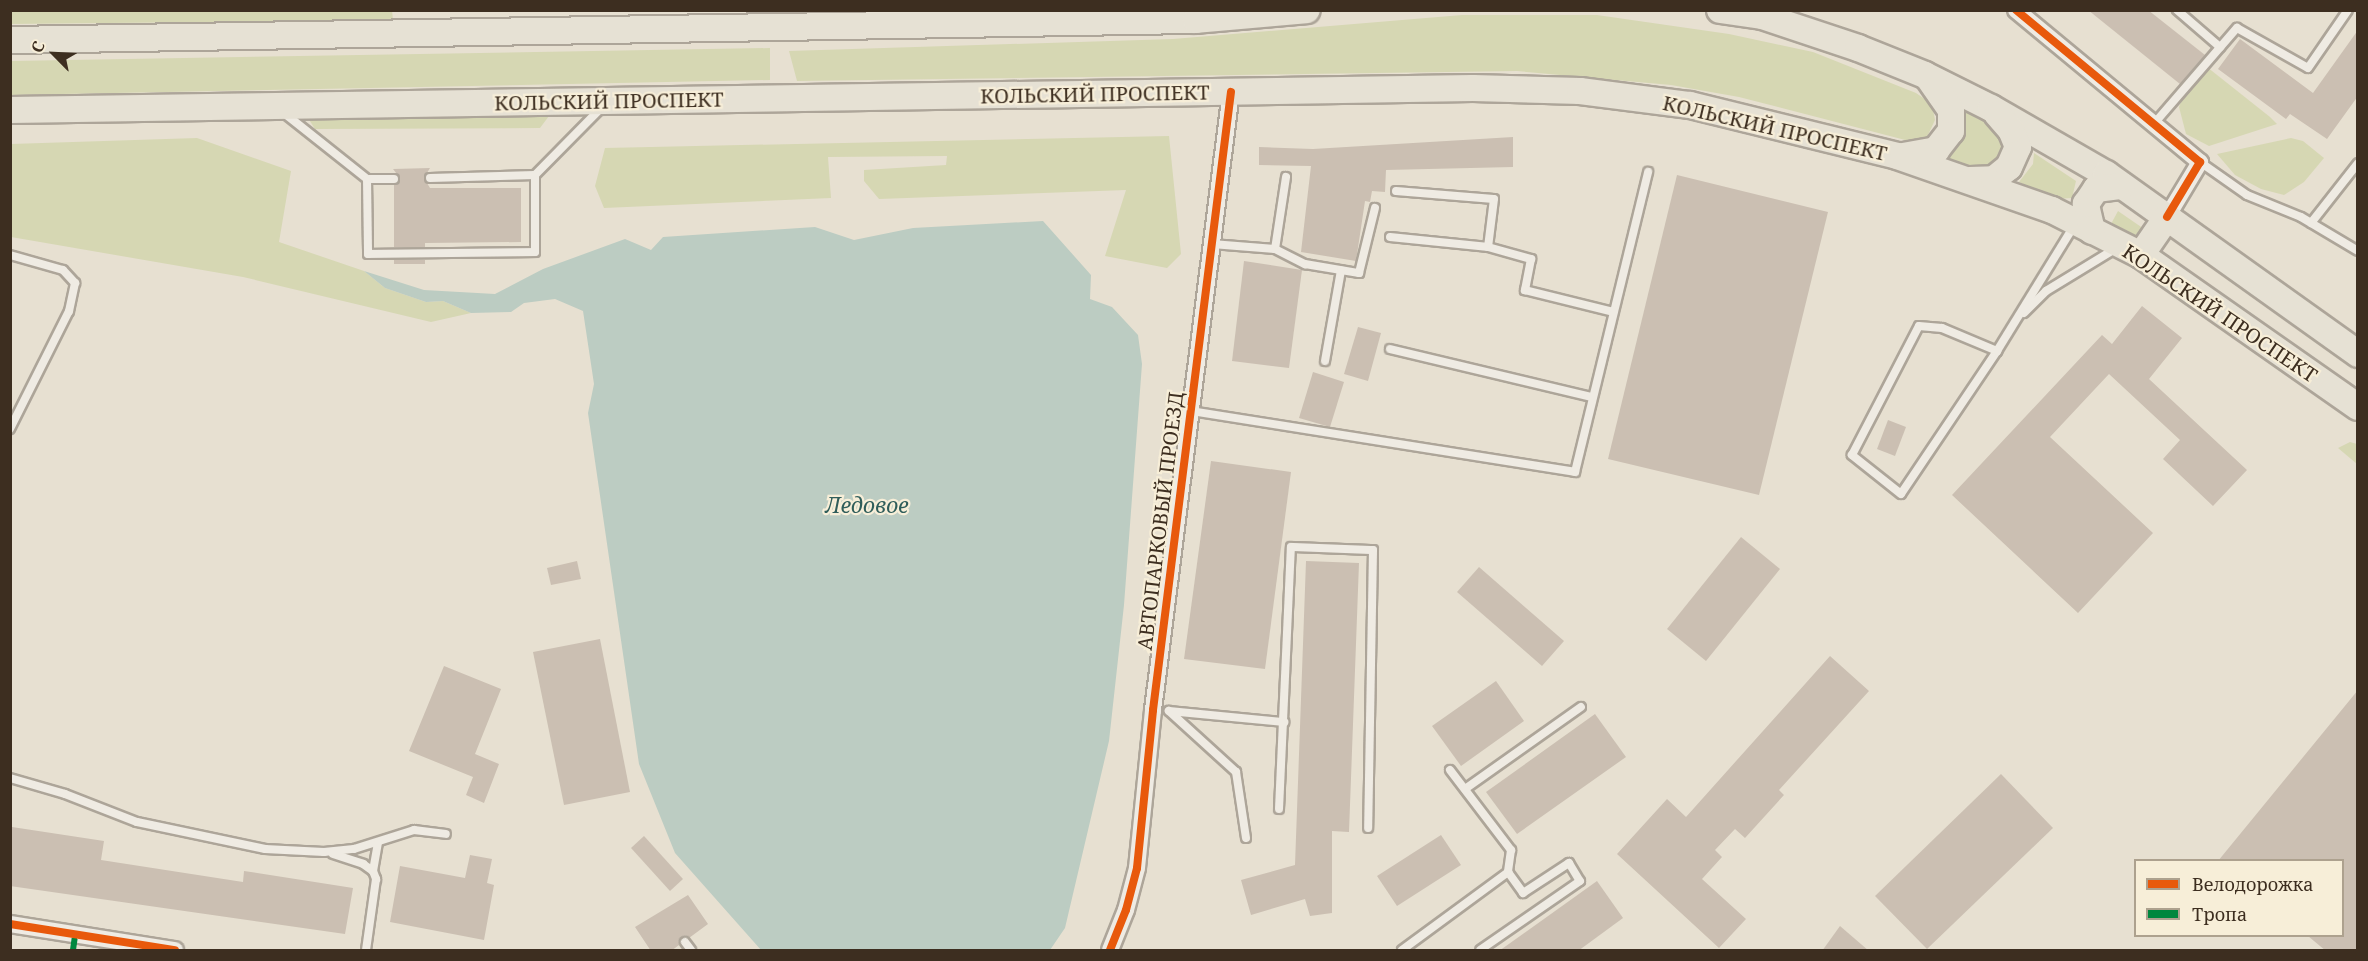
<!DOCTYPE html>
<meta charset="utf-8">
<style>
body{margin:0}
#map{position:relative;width:2368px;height:961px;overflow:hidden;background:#e7e0d1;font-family:"Noto Serif",serif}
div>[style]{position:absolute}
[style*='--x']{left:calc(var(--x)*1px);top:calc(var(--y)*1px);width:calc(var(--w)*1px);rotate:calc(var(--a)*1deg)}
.green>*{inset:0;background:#d6d7b3}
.water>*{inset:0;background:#bcccc2}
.building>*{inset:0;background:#cbbfb2}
.roads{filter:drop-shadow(2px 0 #ada599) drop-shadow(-2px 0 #ada599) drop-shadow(0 2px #ada599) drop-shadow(0 -2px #ada599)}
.lane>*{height:8px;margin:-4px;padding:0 4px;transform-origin:4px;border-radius:4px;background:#efebe3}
.street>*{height:16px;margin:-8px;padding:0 8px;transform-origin:8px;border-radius:8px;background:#efebe3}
.primary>*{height:26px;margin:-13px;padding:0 13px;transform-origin:13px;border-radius:13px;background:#e6e1d4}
.quiet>*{height:6px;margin-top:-3px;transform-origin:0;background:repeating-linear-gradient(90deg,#00873e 0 12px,transparent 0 18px)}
.cycleway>*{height:8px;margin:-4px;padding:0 4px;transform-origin:4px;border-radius:4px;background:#e8590c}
span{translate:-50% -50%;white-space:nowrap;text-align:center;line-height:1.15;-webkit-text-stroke:4.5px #f7eed8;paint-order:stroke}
.street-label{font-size:20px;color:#3d2e20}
.water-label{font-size:21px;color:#2f5d5a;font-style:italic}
.frame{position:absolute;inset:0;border:12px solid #3d2e20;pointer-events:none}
.legend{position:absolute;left:2134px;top:859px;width:210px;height:78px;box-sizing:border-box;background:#f7eed8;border:2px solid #ada18e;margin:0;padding:8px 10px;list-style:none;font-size:18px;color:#3d2e20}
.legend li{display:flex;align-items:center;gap:12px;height:30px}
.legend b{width:30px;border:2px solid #ada18e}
.north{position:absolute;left:24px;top:24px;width:60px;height:60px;-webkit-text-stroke:4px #f7eed8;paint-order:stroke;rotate:294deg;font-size:16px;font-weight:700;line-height:24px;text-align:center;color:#3d2e20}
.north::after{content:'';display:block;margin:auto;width:21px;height:27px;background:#3d2e20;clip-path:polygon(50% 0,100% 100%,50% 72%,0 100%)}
</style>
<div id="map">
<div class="green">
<i style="clip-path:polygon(392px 10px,393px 20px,10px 24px,11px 10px)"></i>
<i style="clip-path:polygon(1462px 15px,1597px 15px,1729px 34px,1813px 52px,1916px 93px,1932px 104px,1935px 120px,1927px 137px,1913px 142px,1739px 97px,1671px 85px,1517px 71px,797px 81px,789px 51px,1173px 39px)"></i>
<i style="clip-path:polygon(770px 48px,770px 80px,11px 95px,11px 61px)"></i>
<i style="clip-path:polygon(2207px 67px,2270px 117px,2277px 124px,2209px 146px,2186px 134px,2179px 107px,2185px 91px)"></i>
<i style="clip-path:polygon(1962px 105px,1994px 121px,2004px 136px,2004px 155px,1993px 166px,1978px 173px,1941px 156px,1956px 149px,1964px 138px,1966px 121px)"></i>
<i style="clip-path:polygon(549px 116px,540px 128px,315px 129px,308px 118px)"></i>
<i style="clip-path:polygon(1169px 136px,1181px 254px,1167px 268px,1105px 256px,1126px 190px,879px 199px,864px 181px,864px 170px,946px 165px,947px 156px,828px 157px,831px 198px,604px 208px,595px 186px,605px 148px)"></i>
<i style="clip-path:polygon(197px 138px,291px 171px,279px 242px,364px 271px,385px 288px,426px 302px,443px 301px,471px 313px,431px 322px,243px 277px,11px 237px,11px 144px)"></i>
<i style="clip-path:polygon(2291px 138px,2303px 141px,2324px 158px,2304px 182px,2284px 195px,2261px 189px,2235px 175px,2217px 154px)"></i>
<i style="clip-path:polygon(2034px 153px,2076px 181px,2072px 198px,2055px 199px,2019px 182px,2033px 164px)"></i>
<i style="clip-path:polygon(2118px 211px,2147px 231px,2143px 239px,2111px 224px)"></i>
<i style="clip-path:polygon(2350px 442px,2357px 444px,2357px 464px,2338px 448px)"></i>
</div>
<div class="water">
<i style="clip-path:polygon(1043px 221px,1091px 275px,1090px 299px,1112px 307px,1138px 335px,1142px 364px,1124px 605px,1109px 741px,1065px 928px,1050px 950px,761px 950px,675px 853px,639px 764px,588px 413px,594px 384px,583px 311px,555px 299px,524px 303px,511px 312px,471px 313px,443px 301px,426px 302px,385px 288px,364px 271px,424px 290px,495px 294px,543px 269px,625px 239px,651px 250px,663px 237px,815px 227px,854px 240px,913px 228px)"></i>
</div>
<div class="building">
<i style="clip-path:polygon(2088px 10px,2148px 10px,2205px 55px,2180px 84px)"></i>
<i style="clip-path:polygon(2358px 30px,2358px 96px,2327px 139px,2290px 114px,2286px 119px,2218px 69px,2240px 39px,2313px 93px)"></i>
<i style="clip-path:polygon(1513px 137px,1513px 167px,1386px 170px,1385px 192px,1372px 191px,1370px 202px,1365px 201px,1356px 261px,1301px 252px,1311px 166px,1259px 165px,1259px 147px,1313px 149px)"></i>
<i style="clip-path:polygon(430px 168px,424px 178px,430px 188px,521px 188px,521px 242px,425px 243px,425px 247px,394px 247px,394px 185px,400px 178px,393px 169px)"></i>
<i style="clip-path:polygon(1677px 175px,1828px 212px,1759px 495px,1608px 459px)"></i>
<i style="clip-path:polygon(394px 260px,425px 260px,425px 264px,394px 264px)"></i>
<i style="clip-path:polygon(1244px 261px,1302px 270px,1289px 368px,1232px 361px)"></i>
<i style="clip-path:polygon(2142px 306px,2182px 338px,2149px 379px,2247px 470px,2213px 506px,2163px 459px,2180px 440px,2109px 374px,2050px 437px,2153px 533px,2078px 613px,1952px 495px,2102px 335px,2112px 344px)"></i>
<i style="clip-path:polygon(1358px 327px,1381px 333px,1368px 381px,1344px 374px)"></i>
<i style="clip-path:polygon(1313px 372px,1344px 382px,1330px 427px,1299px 418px)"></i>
<i style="clip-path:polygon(1888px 420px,1906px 427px,1895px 456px,1877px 449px)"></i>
<i style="clip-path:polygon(1211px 461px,1291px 472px,1265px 669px,1184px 659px)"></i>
<i style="clip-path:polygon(1741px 537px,1780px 569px,1706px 661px,1667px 629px)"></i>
<i style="clip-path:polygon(577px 561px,581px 579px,551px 585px,547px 568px)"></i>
<i style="clip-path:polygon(1306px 561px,1359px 563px,1349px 832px,1332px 831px,1332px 913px,1310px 916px,1305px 899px,1251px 915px,1241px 880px,1295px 865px)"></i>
<i style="clip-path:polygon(1479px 567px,1564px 641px,1542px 666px,1457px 592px)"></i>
<i style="clip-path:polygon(600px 639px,630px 792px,564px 805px,533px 652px)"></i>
<i style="clip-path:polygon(1830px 656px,1869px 691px,1779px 790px,1784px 795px,1745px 838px,1735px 829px,1715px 850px,1722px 857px,1702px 879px,1746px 919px,1719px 948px,1617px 854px,1667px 799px,1686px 817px)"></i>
<i style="clip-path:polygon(444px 666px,501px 689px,475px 754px,499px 764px,484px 803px,466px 795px,473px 777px,409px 751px)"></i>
<i style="clip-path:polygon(1496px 681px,1524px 721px,1461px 766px,1432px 726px)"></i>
<i style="clip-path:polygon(2358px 690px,2358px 951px,2326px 951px,2308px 936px,2343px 936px,2343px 861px,2218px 861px)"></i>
<i style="clip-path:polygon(1595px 714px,1626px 757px,1517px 834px,1486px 792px)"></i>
<i style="clip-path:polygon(2001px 774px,2053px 828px,1927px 949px,1875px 896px)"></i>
<i style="clip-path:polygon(12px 827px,104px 841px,101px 860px,243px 882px,244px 871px,353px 888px,345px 934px,10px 886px)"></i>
<i style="clip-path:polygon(1441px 835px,1461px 865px,1397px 906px,1377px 876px)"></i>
<i style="clip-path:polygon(644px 836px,683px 879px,670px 891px,631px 848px)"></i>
<i style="clip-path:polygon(470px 855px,492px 859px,487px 883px,494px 885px,484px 940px,390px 922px,400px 866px,465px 878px)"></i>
<i style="clip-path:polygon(1597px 881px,1623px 918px,1578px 951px,1499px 951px)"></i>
<i style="clip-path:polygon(688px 895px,708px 924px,689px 938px,682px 937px,679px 945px,671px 951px,651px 951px,635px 927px)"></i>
<i style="clip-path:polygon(1840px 926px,1869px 951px,1822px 951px)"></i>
</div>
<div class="roads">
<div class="lane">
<i style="--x:2177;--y:10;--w:57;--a:40.7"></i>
<i style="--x:284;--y:113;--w:106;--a:38.5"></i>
<i style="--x:367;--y:179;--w:27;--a:0"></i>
<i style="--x:2152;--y:126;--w:130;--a:-49.1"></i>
<i style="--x:2237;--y:28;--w:81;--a:29.4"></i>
<i style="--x:2308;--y:68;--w:70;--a:-55.4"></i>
<i style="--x:2200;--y:162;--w:57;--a:35.1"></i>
<i style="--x:2247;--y:195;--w:58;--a:22.2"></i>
<i style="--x:2301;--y:217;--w:66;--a:30.8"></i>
<i style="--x:430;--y:178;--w:105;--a:-1.6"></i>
<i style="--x:535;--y:175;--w:95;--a:-45.4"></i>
<i style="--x:367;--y:179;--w:75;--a:89.2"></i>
<i style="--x:368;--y:254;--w:167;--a:-0.7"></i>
<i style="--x:535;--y:252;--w:77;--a:-90"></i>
<i style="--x:1396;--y:191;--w:98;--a:4.7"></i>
<i style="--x:1494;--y:199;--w:48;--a:97.1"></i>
<i style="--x:1488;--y:247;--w:45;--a:15.6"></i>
<i style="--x:1531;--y:259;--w:32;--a:101"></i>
<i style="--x:1525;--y:290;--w:91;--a:14"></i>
<i style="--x:2311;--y:223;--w:76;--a:-51.9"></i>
<i style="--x:1390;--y:237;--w:99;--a:5.8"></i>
<i style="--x:1212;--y:244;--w:63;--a:4.5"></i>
<i style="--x:1275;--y:249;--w:73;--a:-81.3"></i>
<i style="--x:1275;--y:249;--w:34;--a:27"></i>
<i style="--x:1305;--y:264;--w:55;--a:9.5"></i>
<i style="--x:1359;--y:273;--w:67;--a:-76.2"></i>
<i style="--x:10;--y:255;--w:55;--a:15.8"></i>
<i style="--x:63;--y:270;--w:18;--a:47"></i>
<i style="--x:75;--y:283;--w:29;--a:102"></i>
<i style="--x:69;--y:311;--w:132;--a:116.6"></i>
<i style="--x:2024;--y:313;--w:31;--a:-45"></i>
<i style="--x:2046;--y:291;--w:84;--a:-31.4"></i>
<i style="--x:1390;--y:349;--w:208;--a:13.4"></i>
<i style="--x:1997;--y:351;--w:172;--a:123.9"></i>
<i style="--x:1901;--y:494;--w:63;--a:-141.5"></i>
<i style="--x:1852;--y:455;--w:145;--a:-62.6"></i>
<i style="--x:1919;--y:326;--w:23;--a:5"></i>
<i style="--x:1942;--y:328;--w:60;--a:22.7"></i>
<i style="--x:1997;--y:351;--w:149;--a:-58.4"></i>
<i style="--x:1325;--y:361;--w:92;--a:-80"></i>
<i style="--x:1191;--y:411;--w:389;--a:9"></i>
<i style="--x:1575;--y:472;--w:309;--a:-76.3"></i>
<i style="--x:1450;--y:770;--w:101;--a:52.7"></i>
<i style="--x:1511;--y:850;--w:22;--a:98"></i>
<i style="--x:10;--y:778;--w:57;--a:16.2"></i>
<i style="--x:65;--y:794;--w:77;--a:21.3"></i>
<i style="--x:137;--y:822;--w:131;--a:11.9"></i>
<i style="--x:265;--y:849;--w:59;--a:2.9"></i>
<i style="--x:324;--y:852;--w:30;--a:-6"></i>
<i style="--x:354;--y:849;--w:63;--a:-17.6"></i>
<i style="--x:414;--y:830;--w:32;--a:7"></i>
<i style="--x:1465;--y:789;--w:142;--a:-35.3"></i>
<i style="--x:1279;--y:809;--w:262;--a:-87.4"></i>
<i style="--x:1291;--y:547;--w:82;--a:2.1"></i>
<i style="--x:1373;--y:550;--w:278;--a:91"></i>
<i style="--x:1246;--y:838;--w:67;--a:-98.6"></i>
<i style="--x:1236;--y:772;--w:91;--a:-137.7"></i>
<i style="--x:1169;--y:711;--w:116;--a:5.5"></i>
<i style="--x:333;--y:854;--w:32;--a:18"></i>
<i style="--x:363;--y:864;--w:12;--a:35"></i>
<i style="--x:373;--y:871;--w:9;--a:69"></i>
<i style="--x:376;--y:879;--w:72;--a:98"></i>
<i style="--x:373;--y:871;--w:28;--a:-80"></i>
<i style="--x:685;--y:942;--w:10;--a:53"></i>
<i style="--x:1402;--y:950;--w:132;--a:-36.3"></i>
<i style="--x:1508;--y:872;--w:26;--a:54"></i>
<i style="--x:1523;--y:893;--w:55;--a:-33.1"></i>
<i style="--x:1569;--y:863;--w:21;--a:59"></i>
<i style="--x:1580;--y:881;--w:121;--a:145.4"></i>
</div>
<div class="street">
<i style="--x:2016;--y:10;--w:239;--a:39.6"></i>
<i style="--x:2200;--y:162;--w:64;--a:121"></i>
<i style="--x:10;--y:924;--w:167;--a:9"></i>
<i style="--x:1110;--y:950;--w:43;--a:-68.2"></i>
<i style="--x:1126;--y:910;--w:43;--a:-75.3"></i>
<i style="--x:1137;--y:868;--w:159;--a:-84.2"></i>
<i style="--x:1153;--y:710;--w:623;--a:-82.81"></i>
</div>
<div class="primary">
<i style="--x:1720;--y:10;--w:42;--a:8.1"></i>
<i style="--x:1762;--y:16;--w:101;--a:18.4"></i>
<i style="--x:1858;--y:48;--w:72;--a:21.9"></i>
<i style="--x:1925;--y:75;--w:74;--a:26.6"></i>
<i style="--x:1991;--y:108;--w:133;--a:29.9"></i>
<i style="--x:2106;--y:174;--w:310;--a:35.5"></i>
<i style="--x:10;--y:40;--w:1186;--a:-0.97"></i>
<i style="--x:1196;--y:20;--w:111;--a:-5.1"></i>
<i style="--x:10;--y:110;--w:1463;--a:-0.86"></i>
<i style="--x:1473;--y:88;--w:107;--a:1.6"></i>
<i style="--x:1580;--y:91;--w:111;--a:7.3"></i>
<i style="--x:1690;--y:105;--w:213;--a:13.8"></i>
<i style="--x:1897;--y:156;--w:164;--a:19.2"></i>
<i style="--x:2052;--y:210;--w:100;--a:26.8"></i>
<i style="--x:2141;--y:255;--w:265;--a:35"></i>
<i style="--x:1903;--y:156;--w:34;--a:-10"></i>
<i style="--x:1936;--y:150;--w:24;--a:-52"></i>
<i style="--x:1951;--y:131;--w:21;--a:-90"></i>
<i style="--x:1951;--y:110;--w:38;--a:-125"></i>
<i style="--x:1970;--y:180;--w:24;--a:-2"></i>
<i style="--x:1994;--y:179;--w:19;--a:-39"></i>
<i style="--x:2009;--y:167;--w:22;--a:-66"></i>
<i style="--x:2018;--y:147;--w:18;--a:-112"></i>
<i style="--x:2011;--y:130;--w:21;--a:-131"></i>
<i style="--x:2092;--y:231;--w:28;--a:-103"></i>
<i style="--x:2086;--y:204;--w:18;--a:-56"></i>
<i style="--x:2096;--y:189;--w:26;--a:-7"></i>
<i style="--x:2141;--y:255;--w:46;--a:-55.6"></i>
</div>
</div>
<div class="quiet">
<i style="--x:73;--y:950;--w:15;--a:-82"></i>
</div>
<div class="cycleway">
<i style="--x:2016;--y:10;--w:239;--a:39.6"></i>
<i style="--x:2200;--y:162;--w:64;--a:121"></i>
<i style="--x:10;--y:924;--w:167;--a:9"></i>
<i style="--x:1110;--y:950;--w:43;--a:-68.2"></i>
<i style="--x:1126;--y:910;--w:43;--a:-75.3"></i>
<i style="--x:1137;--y:868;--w:159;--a:-84.2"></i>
<i style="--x:1153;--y:710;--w:623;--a:-82.81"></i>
</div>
<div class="street-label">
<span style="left:1095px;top:94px;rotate:-1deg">КОЛЬСКИЙ ПРОСПЕКТ</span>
<span style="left:609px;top:101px;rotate:-1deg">КОЛЬСКИЙ ПРОСПЕКТ</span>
<span style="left:1775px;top:128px;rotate:13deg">КОЛЬСКИЙ ПРОСПЕКТ</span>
<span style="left:2220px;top:313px;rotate:34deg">КОЛЬСКИЙ ПРОСПЕКТ</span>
<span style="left:1160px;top:521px;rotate:-83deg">АВТОПАРКОВЫЙ ПРОЕЗД</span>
</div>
<div class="water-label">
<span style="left:867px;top:505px">Ледовое</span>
</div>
<div class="frame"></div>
<ul class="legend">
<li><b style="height:8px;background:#e8590c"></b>Велодорожка</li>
<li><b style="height:8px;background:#00873e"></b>Тропа</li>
</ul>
<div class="north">С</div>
</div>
